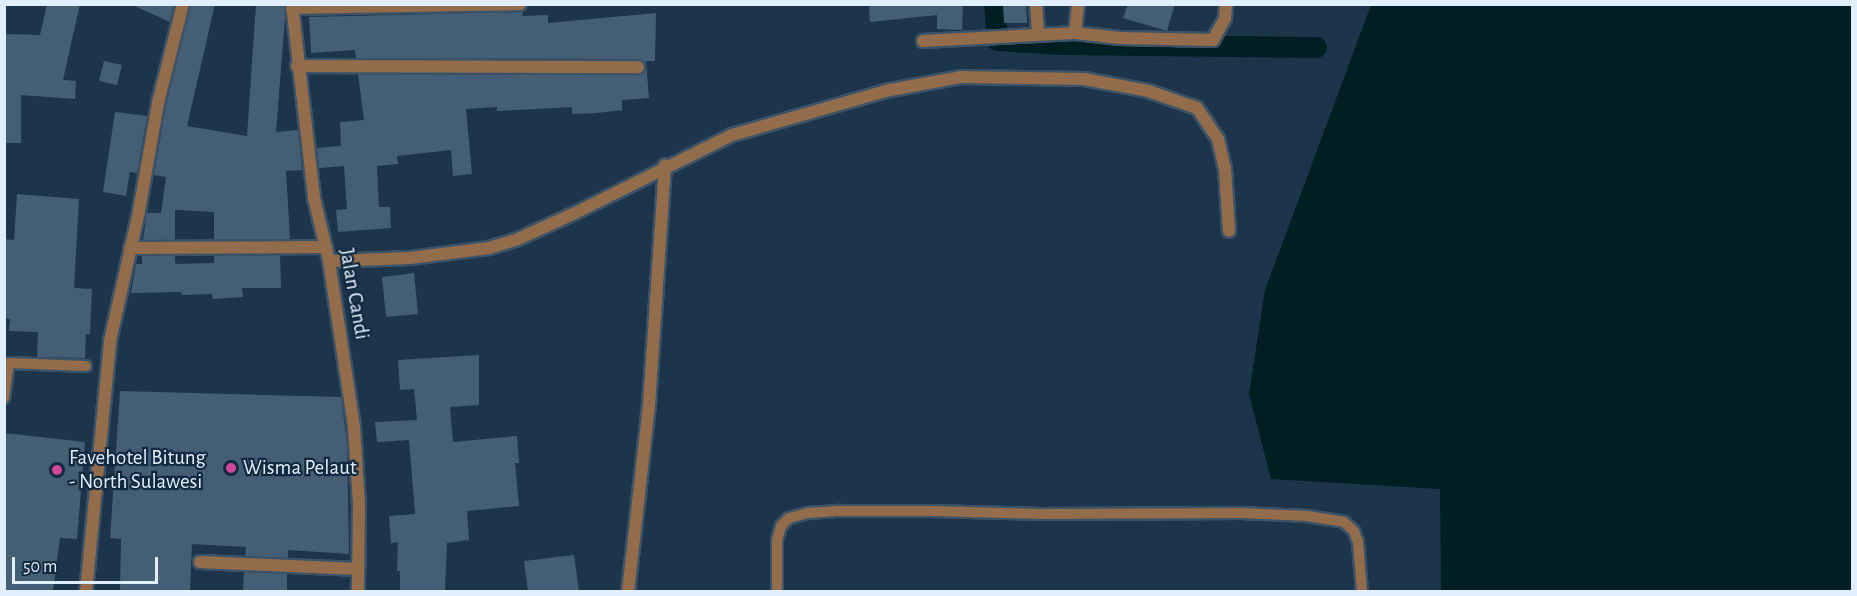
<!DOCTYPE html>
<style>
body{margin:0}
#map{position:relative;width:1857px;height:596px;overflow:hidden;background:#1d354b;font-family:"Alegreya Sans",sans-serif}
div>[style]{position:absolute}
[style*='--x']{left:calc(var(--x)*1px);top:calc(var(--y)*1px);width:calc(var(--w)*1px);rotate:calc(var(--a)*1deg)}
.water>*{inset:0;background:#011e23}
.canal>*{height:21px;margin:-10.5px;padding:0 10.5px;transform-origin:10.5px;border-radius:10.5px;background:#011e23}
.building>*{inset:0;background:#445e76}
.roads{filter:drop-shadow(2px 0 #3c5367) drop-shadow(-2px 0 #3c5367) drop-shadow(0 2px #3c5367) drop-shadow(0 -2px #3c5367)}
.service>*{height:10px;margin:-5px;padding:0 5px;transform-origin:5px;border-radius:5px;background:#926c4b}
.minor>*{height:12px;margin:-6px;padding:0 6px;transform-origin:6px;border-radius:6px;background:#926c4b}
.dots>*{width:16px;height:16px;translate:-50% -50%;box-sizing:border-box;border:3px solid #122a40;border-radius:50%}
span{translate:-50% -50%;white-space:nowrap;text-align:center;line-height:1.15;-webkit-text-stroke:4.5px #122a40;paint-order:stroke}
.street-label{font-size:21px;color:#e0eefd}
.poi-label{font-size:21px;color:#e0eefd}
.left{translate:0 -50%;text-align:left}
.frame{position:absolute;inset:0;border:6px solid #e0eefd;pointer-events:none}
.scale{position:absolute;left:12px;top:557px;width:146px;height:27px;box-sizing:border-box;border:3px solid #e0eefd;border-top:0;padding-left:8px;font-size:18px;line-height:21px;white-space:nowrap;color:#e0eefd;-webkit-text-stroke:4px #122a40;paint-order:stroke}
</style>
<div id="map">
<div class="water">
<i style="clip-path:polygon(1371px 5px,1852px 5px,1852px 591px,1441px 591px,1440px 489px,1271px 479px,1249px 394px,1265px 290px)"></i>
</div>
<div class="canal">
<i style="--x:994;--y:4;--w:36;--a:85"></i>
<i style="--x:997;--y:40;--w:65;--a:3.5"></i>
<i style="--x:1062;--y:44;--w:254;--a:0.7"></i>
</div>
<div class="building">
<i style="clip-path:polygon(47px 4px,80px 4px,63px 80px,76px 81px,75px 99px,21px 95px,21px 143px,4px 143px,4px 34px,40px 35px)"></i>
<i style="clip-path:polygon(130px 4px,174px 4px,170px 22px)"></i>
<i style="clip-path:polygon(191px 4px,215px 4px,187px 126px,247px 136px,256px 4px,284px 4px,285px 18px,276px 132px,298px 130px,302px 170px,286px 171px,290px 239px,214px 239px,214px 212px,179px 210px,175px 210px,175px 240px,143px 240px,147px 213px,161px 213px,166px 177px,154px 175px,166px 105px)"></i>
<i style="clip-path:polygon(869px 4px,937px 4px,937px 13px,937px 4px,963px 4px,962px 30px,937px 29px,937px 15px,870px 22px)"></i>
<i style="clip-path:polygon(1003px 4px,1026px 4px,1027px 23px,1004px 23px)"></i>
<i style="clip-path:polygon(1128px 4px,1175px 4px,1167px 31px,1123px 18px)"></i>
<i style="clip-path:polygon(522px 12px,523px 16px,548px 15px,548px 23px,656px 13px,655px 61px,646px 61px,649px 98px,622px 100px,622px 110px,597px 113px,572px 114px,572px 107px,497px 111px,497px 107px,466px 109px,472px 174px,453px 176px,451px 150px,397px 156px,398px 164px,377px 166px,379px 207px,390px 207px,391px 228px,338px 232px,336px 210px,347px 209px,344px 166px,319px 168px,317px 148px,341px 146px,340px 122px,364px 120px,358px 74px,638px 75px,645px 72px,646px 66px,638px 59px,356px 58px,355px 50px,311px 53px,309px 17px)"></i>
<i style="clip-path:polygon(104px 61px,122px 65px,117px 85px,99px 81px)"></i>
<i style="clip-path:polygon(115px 112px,147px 116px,137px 173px,130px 172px,126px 196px,103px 192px)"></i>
<i style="clip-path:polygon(17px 194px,79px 199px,74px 288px,92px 289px,90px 334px,86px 334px,85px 358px,37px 357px,38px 332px,9px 331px,10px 319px,4px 318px,4px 239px,14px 240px)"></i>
<i style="clip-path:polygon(280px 255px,281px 288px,242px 288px,243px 297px,213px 299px,212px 294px,182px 295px,181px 292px,131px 293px,136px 264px,142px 264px,142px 256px,175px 256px,175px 263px,178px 264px,214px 263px,214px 256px)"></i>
<i style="clip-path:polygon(414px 273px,418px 314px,386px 317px,382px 277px)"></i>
<i style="clip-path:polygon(479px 355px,479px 405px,450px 407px,453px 442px,517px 436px,519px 463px,515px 463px,519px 506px,467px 511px,469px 540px,447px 543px,445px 591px,400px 591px,400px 571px,397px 571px,398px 542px,391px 543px,389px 516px,415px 514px,409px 440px,377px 442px,375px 422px,417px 420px,414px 389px,400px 390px,398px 360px)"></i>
<i style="clip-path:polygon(120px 391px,341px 397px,347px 443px,349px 554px,288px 550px,288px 558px,245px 556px,246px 547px,192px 544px,190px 591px,120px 591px,121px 539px,110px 538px)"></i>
<i style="clip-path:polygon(4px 433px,85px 442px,77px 539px,60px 538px,53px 591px,4px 591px)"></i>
<i style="clip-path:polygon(574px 555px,579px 591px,528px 591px,524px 561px)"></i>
<i style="clip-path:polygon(244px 572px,287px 574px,287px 591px,243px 591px)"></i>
</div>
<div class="roads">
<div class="service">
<i style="--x:4;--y:398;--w:35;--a:-82"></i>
<i style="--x:9;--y:363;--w:77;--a:2.2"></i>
<i style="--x:777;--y:592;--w:52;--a:-90"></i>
<i style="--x:777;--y:540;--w:15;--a:-74"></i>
<i style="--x:781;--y:526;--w:11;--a:-45"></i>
<i style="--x:789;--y:518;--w:20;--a:-15"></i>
<i style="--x:808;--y:513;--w:32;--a:-4"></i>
<i style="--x:840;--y:511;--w:91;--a:0"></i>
<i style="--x:931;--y:511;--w:112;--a:1.5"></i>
<i style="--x:1043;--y:514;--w:198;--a:-0.3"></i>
<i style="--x:1241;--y:513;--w:66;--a:2.6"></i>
<i style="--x:1307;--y:516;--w:37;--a:9"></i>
<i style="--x:1344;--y:522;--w:13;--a:42"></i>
<i style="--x:1354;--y:531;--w:12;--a:70"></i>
<i style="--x:1358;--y:542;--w:50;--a:85.4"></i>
</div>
<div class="minor">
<i style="--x:292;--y:4;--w:195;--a:83.5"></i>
<i style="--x:314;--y:198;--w:65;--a:76.6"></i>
<i style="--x:329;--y:261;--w:168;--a:81.4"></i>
<i style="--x:354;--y:427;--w:77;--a:86.3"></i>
<i style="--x:359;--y:504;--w:88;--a:90.7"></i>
<i style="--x:1036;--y:4;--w:30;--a:86"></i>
<i style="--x:292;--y:8;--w:228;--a:-1"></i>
<i style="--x:1075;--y:33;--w:45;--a:6.3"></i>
<i style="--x:1120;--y:38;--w:93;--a:1.2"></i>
<i style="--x:1213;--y:40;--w:25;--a:-61"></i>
<i style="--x:1225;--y:18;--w:14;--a:-86"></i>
<i style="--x:923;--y:41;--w:152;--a:-3"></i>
<i style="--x:1075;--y:33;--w:29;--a:-84"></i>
<i style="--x:297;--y:66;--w:341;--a:0.2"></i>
<i style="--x:130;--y:248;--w:196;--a:-0.3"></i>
<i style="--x:329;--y:261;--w:81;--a:-2.1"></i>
<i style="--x:410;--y:258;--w:80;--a:-7.2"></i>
<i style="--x:489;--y:248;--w:30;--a:-17"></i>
<i style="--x:518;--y:239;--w:58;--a:-24.4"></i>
<i style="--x:571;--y:215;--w:180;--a:-26.4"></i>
<i style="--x:732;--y:135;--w:159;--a:-16"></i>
<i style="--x:885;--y:91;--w:77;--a:-10.4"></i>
<i style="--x:961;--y:77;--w:123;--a:0.9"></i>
<i style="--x:1084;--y:79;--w:65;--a:10.6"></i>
<i style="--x:1148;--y:91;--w:52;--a:19.1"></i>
<i style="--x:1197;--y:108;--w:37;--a:56"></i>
<i style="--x:1218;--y:139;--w:31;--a:77"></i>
<i style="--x:1225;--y:169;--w:62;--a:86.3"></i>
<i style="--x:200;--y:562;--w:158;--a:2.5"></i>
<i style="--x:86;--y:592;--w:252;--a:-84.5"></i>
<i style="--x:110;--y:341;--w:133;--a:-77.4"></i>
<i style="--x:139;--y:211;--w:110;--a:-80"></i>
<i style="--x:158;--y:103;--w:102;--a:-75.8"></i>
<i style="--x:628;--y:592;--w:187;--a:-83.6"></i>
<i style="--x:649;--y:406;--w:241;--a:-86.2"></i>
</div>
</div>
<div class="dots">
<i style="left:231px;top:468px;background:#d1479c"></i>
<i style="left:57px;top:470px;background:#d1479c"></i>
</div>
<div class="street-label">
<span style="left:354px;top:294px;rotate:80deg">Jalan Candi</span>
</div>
<div class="poi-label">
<span class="left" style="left:69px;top:470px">Favehotel Bitung<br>- North Sulawesi</span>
<span class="left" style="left:243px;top:468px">Wisma Pelaut</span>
</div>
<div class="frame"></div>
<div class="scale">50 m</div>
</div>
